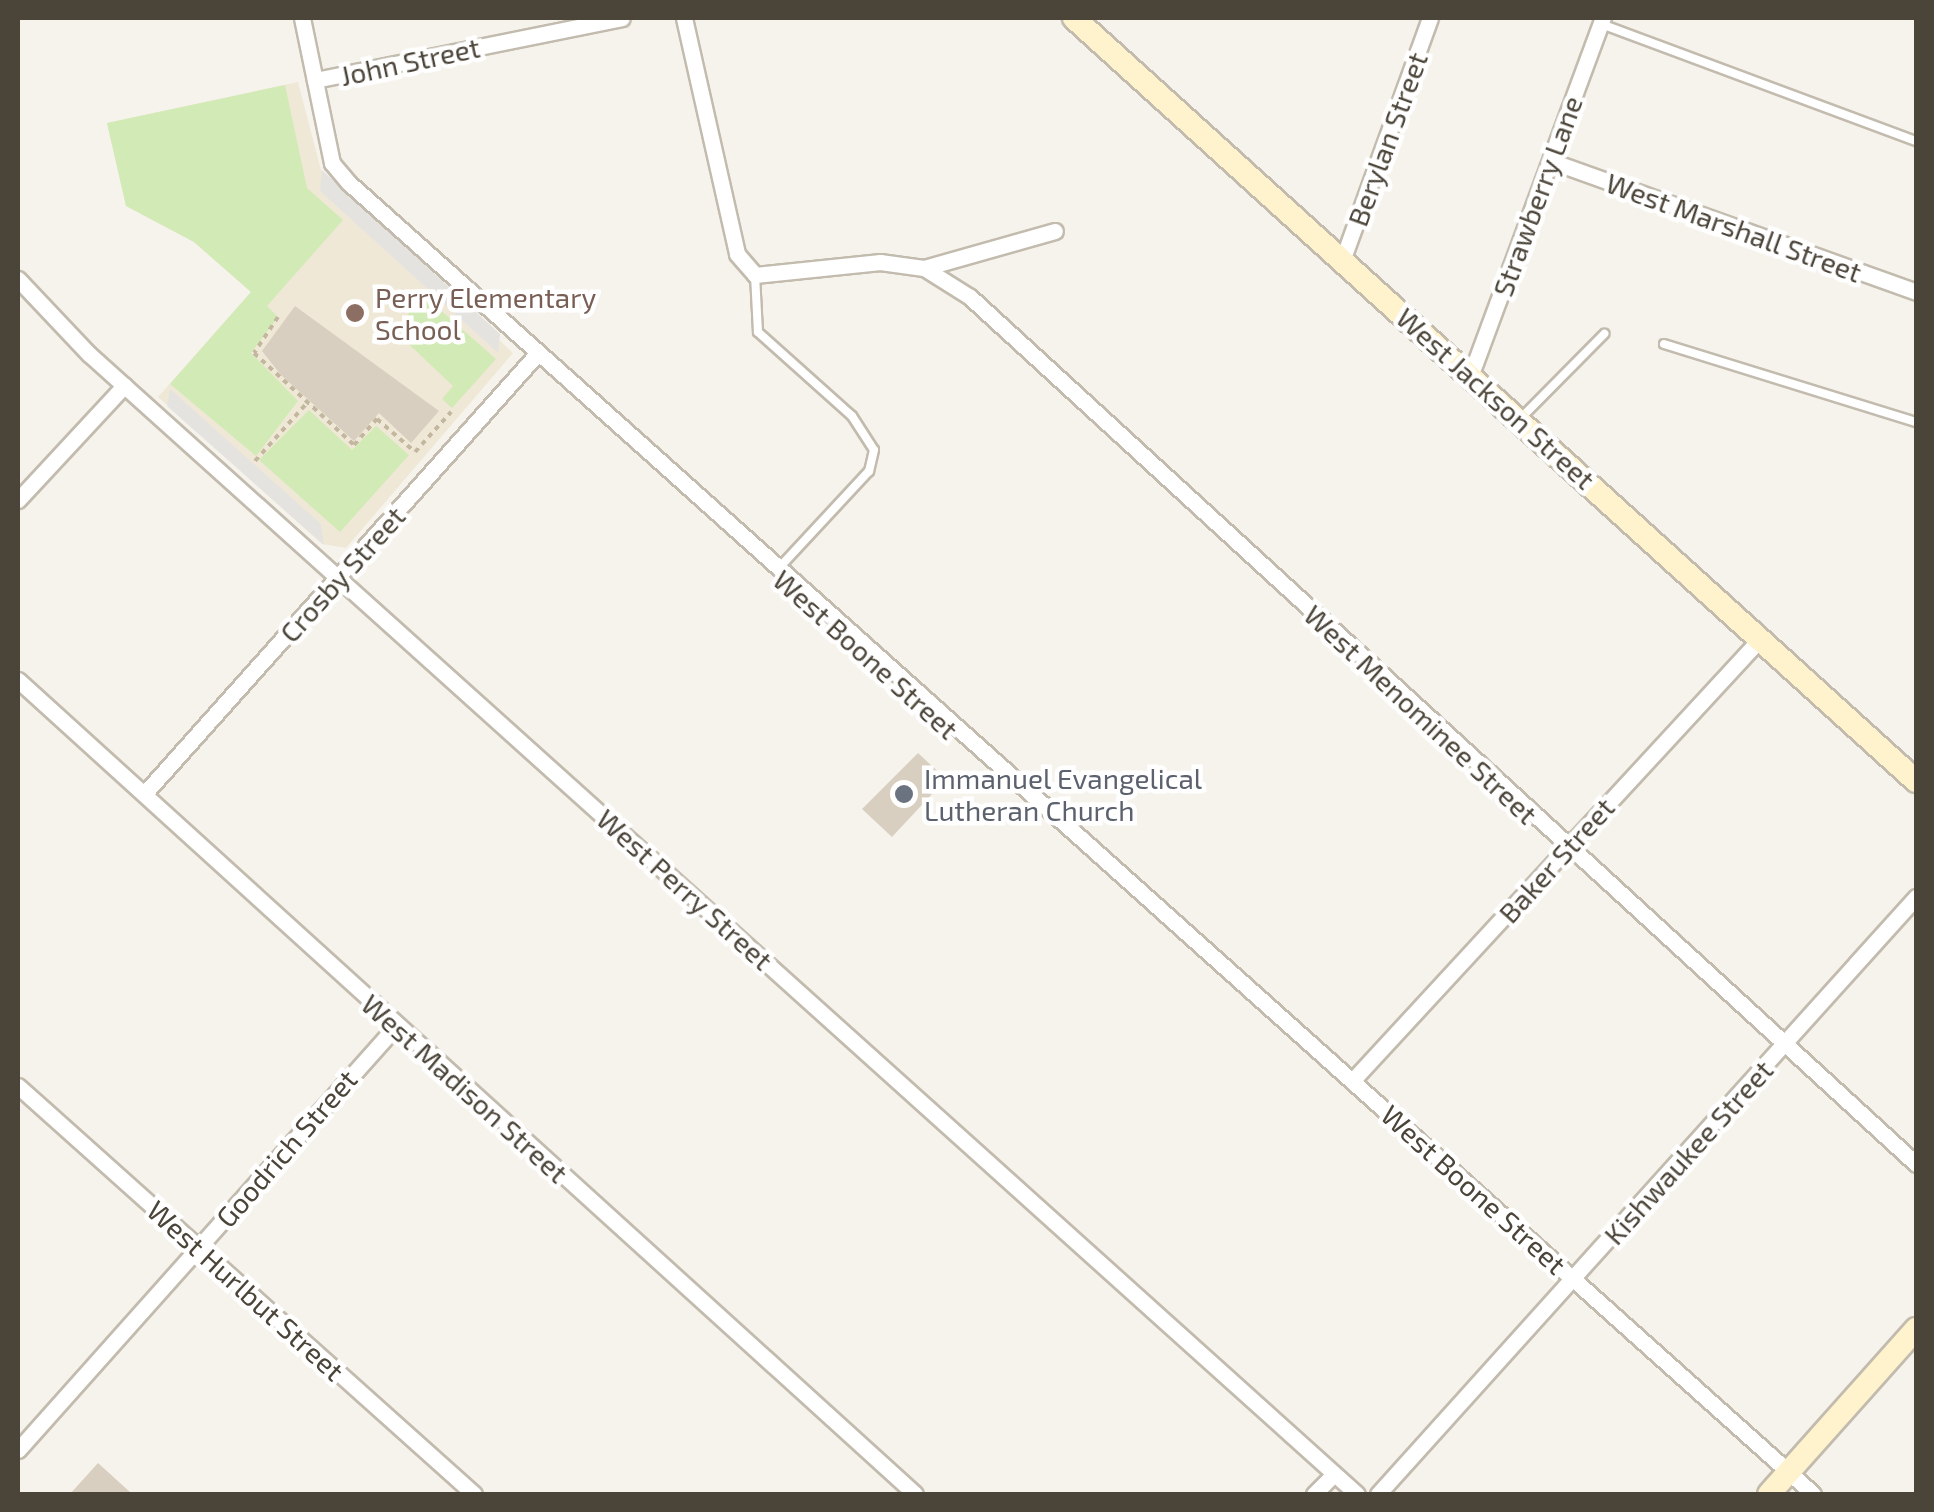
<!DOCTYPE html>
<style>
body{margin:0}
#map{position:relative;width:1934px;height:1512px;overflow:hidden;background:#f6f3ec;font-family:"Exo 2",sans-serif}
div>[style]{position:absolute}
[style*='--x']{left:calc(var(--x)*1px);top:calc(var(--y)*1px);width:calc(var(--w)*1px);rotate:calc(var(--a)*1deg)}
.education>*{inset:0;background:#efe8d6}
.green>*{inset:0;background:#d2eab5}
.parking>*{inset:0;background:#e5e3e0}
.building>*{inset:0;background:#d8cfc1}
.path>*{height:4px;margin-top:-2px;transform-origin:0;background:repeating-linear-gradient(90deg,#c4b79f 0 5px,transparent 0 10px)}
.roads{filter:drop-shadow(2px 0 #c2bbae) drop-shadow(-2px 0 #c2bbae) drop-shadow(0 2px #c2bbae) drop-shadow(0 -2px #c2bbae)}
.lane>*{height:8px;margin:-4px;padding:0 4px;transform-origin:4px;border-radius:4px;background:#fff}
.street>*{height:15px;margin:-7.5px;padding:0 7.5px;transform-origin:7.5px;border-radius:7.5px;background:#fff}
.secondary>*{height:22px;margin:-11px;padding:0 11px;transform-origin:11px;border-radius:11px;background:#fff3cd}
.dots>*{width:28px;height:28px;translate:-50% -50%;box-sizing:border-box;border:5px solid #fff;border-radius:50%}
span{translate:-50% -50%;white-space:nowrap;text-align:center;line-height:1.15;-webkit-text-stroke:9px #fff;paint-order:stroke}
.street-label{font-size:28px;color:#4b4439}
.education-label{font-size:28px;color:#785e54}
.left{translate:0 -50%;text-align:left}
.worship-label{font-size:28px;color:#5b616d}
.frame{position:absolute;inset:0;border:20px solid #4b4439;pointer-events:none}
</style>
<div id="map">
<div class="education">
<i style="clip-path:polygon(298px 82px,321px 170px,513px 353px,346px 548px,322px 544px,158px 397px,251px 292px,194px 242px,126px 206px,107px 123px)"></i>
</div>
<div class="green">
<i style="clip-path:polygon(285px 85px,307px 188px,343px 220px,267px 306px,278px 317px,251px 353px,298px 401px,256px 456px,170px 384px,251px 292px,194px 242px,126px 206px,107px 123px)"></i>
<i style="clip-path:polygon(421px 293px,496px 359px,452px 408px,442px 399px,453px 386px,397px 333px)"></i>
<i style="clip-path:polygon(309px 410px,352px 450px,376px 426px,409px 455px,340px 532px,259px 460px)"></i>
</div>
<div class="parking">
<i style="clip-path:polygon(322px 170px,500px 334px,498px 353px,320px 191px)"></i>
<i style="clip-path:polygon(170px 389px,321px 524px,324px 545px,167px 406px)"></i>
</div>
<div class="building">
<i style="clip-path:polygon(295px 306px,439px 411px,411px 443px,379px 413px,354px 441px,281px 375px,262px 351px)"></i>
<i style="clip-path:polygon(918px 753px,946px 779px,892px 837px,862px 809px)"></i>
<i style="clip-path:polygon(98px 1463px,130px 1492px,127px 1494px,70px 1494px)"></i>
</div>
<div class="path">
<i style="--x:278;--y:317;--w:43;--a:123.7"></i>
<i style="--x:254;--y:353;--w:136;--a:42.6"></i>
<i style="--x:354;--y:445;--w:35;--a:-49"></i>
<i style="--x:377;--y:419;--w:50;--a:41"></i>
<i style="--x:415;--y:452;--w:54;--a:-48"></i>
<i style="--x:255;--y:461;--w:78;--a:-48.1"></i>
</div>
<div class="roads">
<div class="lane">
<i style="--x:1601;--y:24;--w:336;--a:20.4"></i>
<i style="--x:755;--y:275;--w:57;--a:87"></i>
<i style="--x:758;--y:332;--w:126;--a:41.8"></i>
<i style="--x:852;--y:416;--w:40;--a:57.1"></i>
<i style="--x:874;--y:450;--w:22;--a:103"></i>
<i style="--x:869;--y:471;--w:132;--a:132.9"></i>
<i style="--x:1664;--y:344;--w:264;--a:17.2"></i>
<i style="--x:1520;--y:419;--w:120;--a:-45.3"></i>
</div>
<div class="street">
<i style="--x:302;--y:18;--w:148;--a:78.3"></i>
<i style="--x:332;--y:163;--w:26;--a:50"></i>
<i style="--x:349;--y:183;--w:1965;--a:41.84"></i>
<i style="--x:684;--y:18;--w:242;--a:77.3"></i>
<i style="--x:737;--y:254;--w:28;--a:49"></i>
<i style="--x:755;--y:275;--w:126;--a:-5.9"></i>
<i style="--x:880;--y:262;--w:44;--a:7.8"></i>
<i style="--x:924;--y:268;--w:136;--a:-15.8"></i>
<i style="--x:315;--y:80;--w:313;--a:-11.4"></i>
<i style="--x:1551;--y:161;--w:388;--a:19.7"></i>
<i style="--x:1342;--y:261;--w:258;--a:-70.1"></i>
<i style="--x:924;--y:268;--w:54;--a:32.2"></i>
<i style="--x:970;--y:297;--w:1283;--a:42.5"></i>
<i style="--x:18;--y:279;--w:103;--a:46.6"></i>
<i style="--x:89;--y:354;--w:1705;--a:41.96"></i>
<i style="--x:1471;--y:374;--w:380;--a:-69.7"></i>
<i style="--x:18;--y:500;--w:156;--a:-47.1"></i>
<i style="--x:18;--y:680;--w:1211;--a:42.22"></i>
<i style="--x:145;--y:793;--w:589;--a:-48.24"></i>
<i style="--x:1352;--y:1081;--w:602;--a:-47.29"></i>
<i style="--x:18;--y:1086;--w:612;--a:41.82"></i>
<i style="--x:18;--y:1450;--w:568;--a:-48.28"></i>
<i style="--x:1314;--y:1494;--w:28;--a:-45"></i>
<i style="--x:1378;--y:1494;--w:804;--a:-47.98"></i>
</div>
<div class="secondary">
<i style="--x:1074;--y:18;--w:1136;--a:42.18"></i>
<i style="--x:1769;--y:1494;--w:221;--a:-48.3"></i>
</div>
</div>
<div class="dots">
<i style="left:355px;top:313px;background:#8d6e63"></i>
<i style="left:904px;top:794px;background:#6b7280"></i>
</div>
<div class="street-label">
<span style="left:410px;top:61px;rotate:-12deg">John Street</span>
<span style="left:1387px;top:139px;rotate:-70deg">Berylan Street</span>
<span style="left:1537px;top:196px;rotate:-70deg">Strawberry Lane</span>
<span style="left:1734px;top:227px;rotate:20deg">West Marshall Street</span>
<span style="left:1496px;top:398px;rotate:42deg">West Jackson Street</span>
<span style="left:342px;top:574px;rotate:-48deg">Crosby Street</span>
<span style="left:866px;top:654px;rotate:42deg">West Boone Street</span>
<span style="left:1421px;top:714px;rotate:43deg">West Menominee Street</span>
<span style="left:1556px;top:860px;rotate:-48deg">Baker Street</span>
<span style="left:685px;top:889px;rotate:42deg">West Perry Street</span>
<span style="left:465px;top:1088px;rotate:42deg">West Madison Street</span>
<span style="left:286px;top:1148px;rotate:-49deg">Goodrich Street</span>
<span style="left:1688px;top:1152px;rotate:-48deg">Kishwaukee Street</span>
<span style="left:1474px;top:1189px;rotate:42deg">West Boone Street</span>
<span style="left:246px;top:1290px;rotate:42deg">West Hurlbut Street</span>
</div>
<div class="education-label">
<span class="left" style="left:375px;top:313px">Perry Elementary<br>School</span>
</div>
<div class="worship-label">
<span class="left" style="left:924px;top:794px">Immanuel Evangelical<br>Lutheran Church</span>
</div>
<div class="frame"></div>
</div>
